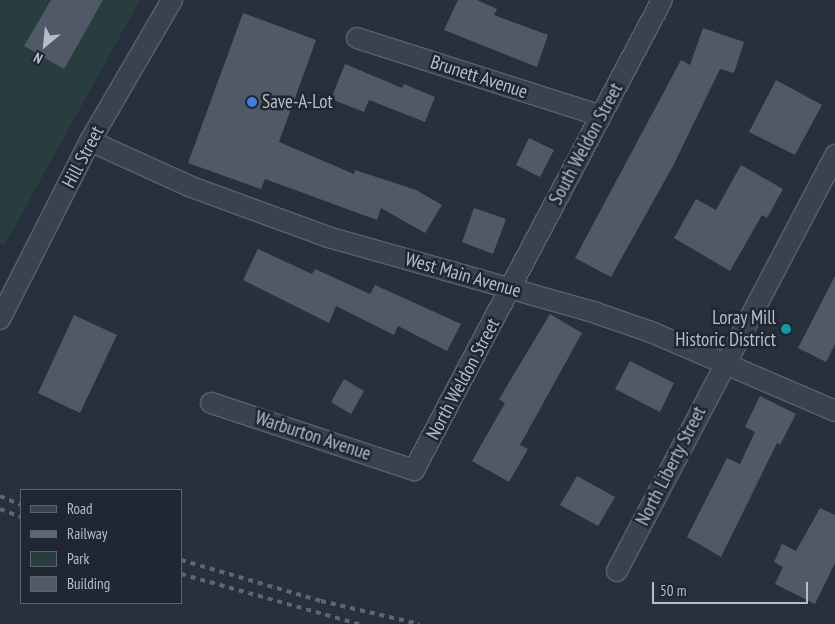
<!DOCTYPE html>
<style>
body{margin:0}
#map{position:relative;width:835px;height:624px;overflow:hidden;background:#27303c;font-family:"PT Sans Narrow",sans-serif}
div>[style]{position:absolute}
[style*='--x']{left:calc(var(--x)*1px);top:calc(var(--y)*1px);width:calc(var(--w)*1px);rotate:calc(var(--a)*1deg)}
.green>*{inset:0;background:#2a3d3e}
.building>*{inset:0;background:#505a67}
.roads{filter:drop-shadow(1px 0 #59606a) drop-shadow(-1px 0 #59606a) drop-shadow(0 1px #59606a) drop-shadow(0 -1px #59606a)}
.minor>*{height:20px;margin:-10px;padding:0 10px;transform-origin:10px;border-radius:10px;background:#3b424d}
.rail>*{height:4px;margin-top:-2px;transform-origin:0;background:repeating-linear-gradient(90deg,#5e6673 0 5px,transparent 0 10px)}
.dots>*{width:14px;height:14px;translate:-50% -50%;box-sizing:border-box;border:2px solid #202732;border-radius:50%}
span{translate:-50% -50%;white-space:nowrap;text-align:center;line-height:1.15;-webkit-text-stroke:5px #202732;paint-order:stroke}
.street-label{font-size:19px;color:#b7bdc7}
.poi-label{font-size:19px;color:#b7bdc7}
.left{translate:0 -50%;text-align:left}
.right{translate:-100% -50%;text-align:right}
.legend{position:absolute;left:20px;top:489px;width:162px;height:115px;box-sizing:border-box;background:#202732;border:1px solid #5c636e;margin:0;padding:6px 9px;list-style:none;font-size:15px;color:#b7bdc7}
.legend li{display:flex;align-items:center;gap:10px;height:25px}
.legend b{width:25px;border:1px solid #5c636e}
.north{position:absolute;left:20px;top:20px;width:50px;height:50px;-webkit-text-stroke:4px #202732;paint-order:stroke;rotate:208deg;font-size:14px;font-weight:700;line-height:20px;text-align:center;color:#b7bdc7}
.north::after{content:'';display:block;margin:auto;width:18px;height:22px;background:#b7bdc7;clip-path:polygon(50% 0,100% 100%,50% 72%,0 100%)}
.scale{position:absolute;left:652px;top:582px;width:156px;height:22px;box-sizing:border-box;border:2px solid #b7bdc7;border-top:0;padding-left:6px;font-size:15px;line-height:18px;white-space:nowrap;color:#b7bdc7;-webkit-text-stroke:4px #202732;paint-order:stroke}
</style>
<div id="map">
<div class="green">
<i style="clip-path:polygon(0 0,140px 0,4px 246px,0 243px)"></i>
</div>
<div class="building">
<i style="clip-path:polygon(51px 0,103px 0,64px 69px,24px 46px)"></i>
<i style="clip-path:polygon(458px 0,477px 0,497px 9px,494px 15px,548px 35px,537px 67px,444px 30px)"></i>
<i style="clip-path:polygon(243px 13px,316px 40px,279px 142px,354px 174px,355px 170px,416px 190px,442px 205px,425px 233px,381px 208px,377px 220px,265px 179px,261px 189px,188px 163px)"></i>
<i style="clip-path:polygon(703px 28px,744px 42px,734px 73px,720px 69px,674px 164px,611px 277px,575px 258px,681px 60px,690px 65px)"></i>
<i style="clip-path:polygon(345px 64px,402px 88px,404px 84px,435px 97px,425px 122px,369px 100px,364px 112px,331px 99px)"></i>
<i style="clip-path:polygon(776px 80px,822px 105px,795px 155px,749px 132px)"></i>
<i style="clip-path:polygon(529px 138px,554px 150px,540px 177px,516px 165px)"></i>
<i style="clip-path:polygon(741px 165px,783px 189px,767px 218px,762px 215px,730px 271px,674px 238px,696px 199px,716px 210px)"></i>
<i style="clip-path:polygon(474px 208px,506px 219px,493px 254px,462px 242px)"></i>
<i style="clip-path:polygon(258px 249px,312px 274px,315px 269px,370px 294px,375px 285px,461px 324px,447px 351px,398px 326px,394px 335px,336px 306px,329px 323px,243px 280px)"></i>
<i style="clip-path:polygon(835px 276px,835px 344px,826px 362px,798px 348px)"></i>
<i style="clip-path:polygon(550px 314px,582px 333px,520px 445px,528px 449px,509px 482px,472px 461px,505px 403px,499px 399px)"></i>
<i style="clip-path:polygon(74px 315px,117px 335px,80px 413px,38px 393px)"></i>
<i style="clip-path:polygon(630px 361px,674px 383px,660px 412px,615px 389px)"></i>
<i style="clip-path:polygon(344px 379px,364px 391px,351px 414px,331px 402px)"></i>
<i style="clip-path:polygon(760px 396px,796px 414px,780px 445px,777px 443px,721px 557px,687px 537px,727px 458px,740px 464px,755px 432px,745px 427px)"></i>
<i style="clip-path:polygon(577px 476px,615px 497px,598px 526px,560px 505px)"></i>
<i style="clip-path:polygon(820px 508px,835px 515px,835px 563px,815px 604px,775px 584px,783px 567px,774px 562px,782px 544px,796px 551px)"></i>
</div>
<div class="roads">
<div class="minor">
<i style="--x:357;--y:38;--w:256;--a:17.7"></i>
<i style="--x:90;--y:141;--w:109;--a:24.4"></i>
<i style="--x:189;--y:186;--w:148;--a:20.1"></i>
<i style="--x:328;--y:237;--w:279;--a:15.8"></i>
<i style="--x:596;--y:313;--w:58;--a:19.1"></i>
<i style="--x:651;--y:332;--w:200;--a:23.2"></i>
<i style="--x:0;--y:319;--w:199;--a:-63.2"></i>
<i style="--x:90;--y:141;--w:163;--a:-59.8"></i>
<i style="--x:211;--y:403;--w:214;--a:18.3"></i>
<i style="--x:414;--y:470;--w:531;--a:-62.18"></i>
<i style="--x:617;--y:571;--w:470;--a:-62.3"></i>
</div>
</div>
<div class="rail">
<i style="--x:0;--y:496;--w:23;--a:23"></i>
<i style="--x:0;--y:509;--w:22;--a:21"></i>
<i style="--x:181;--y:560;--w:146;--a:16.3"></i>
<i style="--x:321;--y:601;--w:101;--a:13.2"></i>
<i style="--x:181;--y:574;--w:185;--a:15.7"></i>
</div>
<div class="dots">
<i style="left:252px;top:102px;background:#3f7fe0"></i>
<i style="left:786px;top:329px;background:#0f9aa8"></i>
</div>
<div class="street-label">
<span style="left:479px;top:77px;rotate:18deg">Brunett Avenue</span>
<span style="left:586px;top:144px;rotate:-62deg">South Weldon Street</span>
<span style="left:83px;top:157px;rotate:-62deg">Hill Street</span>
<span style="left:463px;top:275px;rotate:16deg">West Main Avenue</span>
<span style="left:463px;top:379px;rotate:-62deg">North Weldon Street</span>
<span style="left:313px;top:436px;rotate:18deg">Warburton Avenue</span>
<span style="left:671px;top:466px;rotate:-63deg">North Liberty Street</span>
</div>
<div class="poi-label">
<span class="left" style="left:262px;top:102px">Save-A-Lot</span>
<span class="right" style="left:776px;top:329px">Loray Mill<br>Historic District</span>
</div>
<ul class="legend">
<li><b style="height:6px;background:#3b424d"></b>Road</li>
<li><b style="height:6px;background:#5e6673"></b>Railway</li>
<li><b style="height:14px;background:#2a3d3e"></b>Park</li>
<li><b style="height:14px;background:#505a67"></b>Building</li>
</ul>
<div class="north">N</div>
<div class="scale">50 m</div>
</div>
